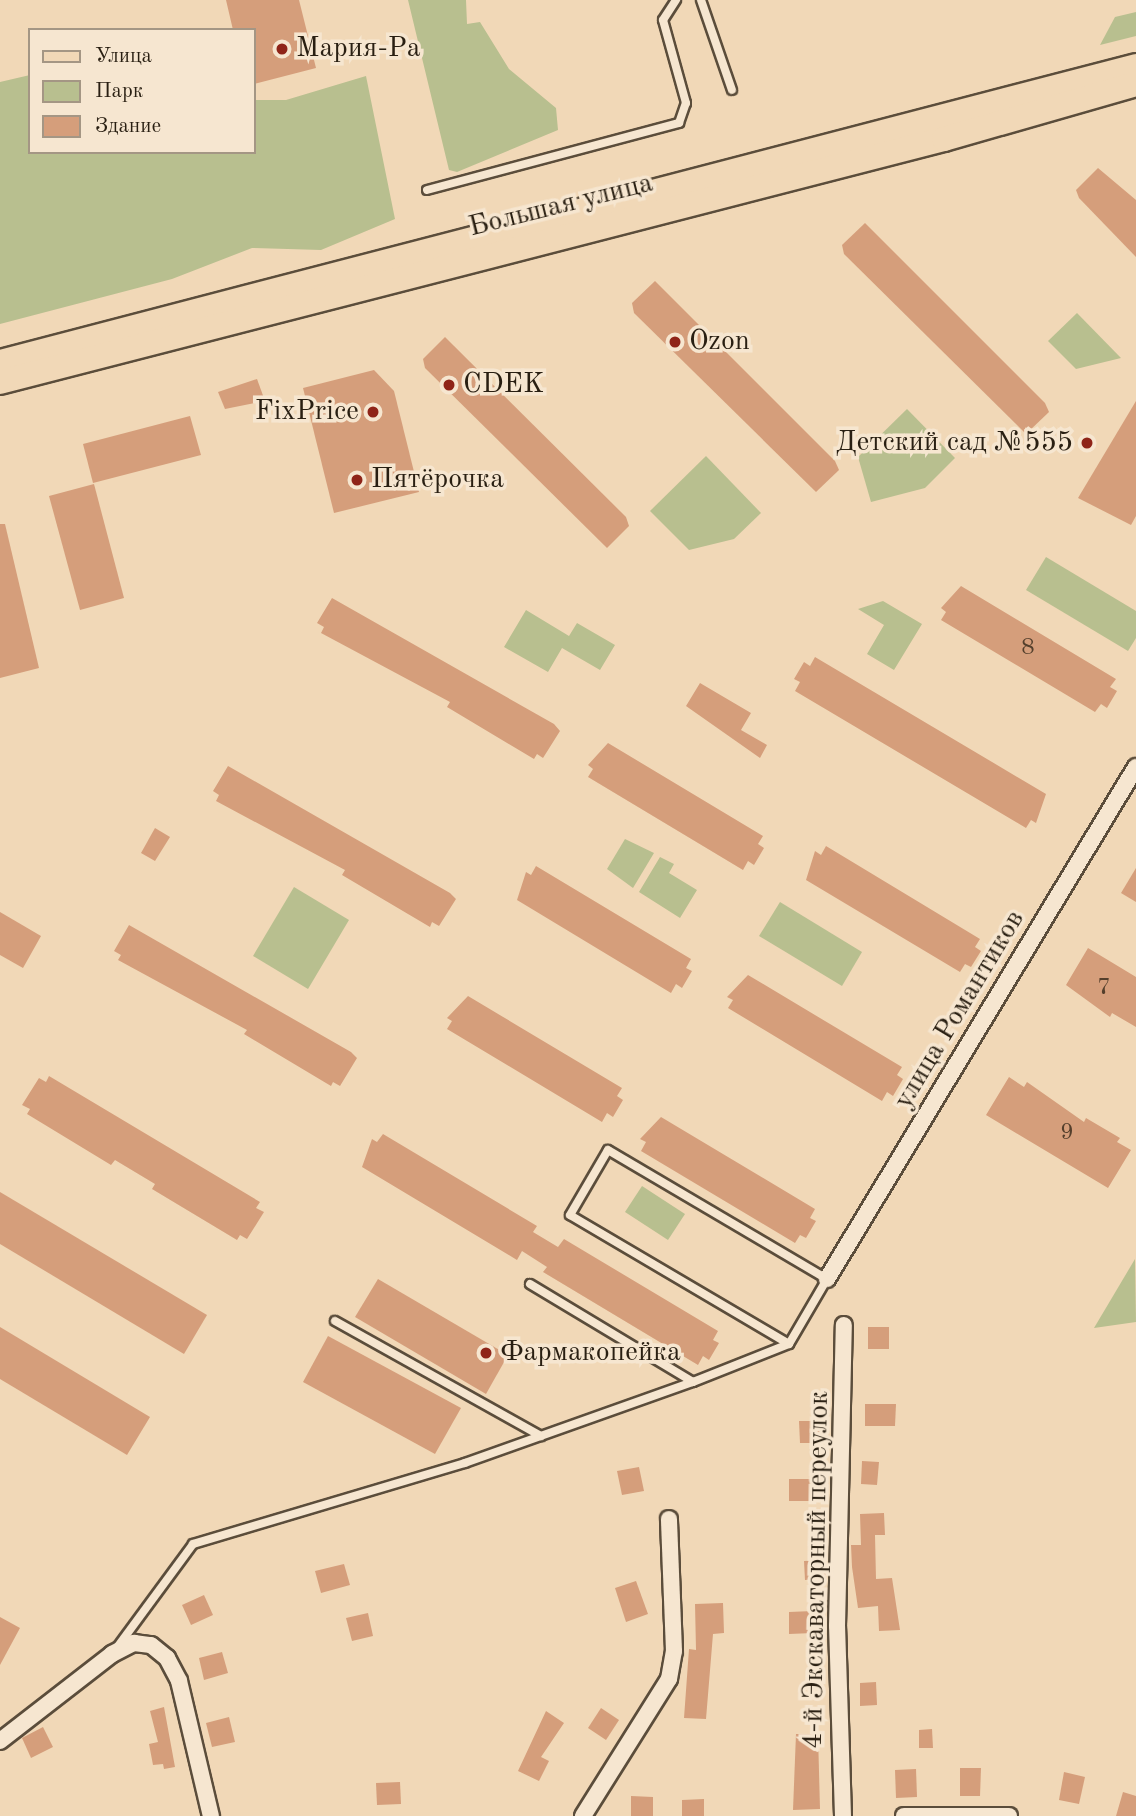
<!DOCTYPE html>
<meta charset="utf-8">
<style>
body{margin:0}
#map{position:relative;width:1136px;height:1816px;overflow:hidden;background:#f1d8b7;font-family:"Old Standard TT",serif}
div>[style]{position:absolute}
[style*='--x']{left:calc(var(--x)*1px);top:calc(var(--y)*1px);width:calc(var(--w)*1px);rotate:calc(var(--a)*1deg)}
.green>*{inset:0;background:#b8bf8f}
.building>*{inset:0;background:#d59e7b}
.roads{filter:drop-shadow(2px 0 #5b4d3b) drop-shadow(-2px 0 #5b4d3b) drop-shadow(0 2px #5b4d3b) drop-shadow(0 -2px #5b4d3b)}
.service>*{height:8px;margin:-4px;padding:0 4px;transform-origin:4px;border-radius:4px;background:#f6e6d0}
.minor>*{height:16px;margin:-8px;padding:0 8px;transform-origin:8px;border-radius:8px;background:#f6e6d0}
.primary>*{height:24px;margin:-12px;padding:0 12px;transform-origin:12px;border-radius:12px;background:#f1d8b7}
.dots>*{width:19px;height:19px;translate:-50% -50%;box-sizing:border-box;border:4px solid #f6e6d0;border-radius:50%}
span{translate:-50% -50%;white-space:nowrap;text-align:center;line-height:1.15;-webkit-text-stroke:7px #f6e6d0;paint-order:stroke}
.number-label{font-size:24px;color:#543f2c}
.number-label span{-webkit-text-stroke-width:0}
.poi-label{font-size:28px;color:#291f12}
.left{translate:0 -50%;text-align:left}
.right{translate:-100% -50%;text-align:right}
.street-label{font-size:28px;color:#291f12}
.legend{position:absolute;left:28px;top:28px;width:228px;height:126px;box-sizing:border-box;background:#f6e6d0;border:2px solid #a49684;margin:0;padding:9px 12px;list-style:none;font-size:21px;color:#291f12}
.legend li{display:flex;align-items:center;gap:14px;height:35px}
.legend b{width:35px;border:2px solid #a49684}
</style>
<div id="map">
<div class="green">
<i style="clip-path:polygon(408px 0,466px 0,467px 24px,480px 22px,509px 69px,556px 108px,558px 130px,457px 172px,449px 170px)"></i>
<i style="clip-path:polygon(1136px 12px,1136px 36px,1100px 45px,1115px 17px)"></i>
<i style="clip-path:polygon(30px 75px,30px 152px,254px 152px,254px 100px,286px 100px,366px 76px,395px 219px,321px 250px,252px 248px,172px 279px,0 324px,0 82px)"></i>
<i style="clip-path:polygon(1077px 313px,1121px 358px,1076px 369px,1048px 341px)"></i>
<i style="clip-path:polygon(907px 409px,955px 458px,925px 488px,871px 502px,858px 457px)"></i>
<i style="clip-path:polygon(706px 456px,761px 513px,734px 539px,689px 550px,650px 511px)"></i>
<i style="clip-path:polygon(1046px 557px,1136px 611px,1136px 638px,1128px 651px,1026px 590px)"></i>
<i style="clip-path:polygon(883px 601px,922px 624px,894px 670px,867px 654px,884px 625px,858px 609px)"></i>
<i style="clip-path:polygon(526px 610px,569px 636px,577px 623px,615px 645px,600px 670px,562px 648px,548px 672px,504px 647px)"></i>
<i style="clip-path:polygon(625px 839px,654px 853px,633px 888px,607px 869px)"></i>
<i style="clip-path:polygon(660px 857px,674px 864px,669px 873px,697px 890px,680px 918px,639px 892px)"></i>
<i style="clip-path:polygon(294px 887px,349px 920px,308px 989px,253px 956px)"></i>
<i style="clip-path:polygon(780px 902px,862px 952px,842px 986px,759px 936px)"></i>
<i style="clip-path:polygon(642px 1186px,685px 1214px,668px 1240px,625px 1212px)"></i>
<i style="clip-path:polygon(1135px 1259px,1136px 1322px,1094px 1328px)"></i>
</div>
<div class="building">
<i style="clip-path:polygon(226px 0,299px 0,316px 68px,254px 84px,254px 30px,233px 30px)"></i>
<i style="clip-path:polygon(1098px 168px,1136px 200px,1136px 257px,1079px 198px,1076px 190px)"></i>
<i style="clip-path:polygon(865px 223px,1045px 403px,1049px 412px,1026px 434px,844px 254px,842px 245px)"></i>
<i style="clip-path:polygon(655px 281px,835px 461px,839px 470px,816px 492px,634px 313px,632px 303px)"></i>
<i style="clip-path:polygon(445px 337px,626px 517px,629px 526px,607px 548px,425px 368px,423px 359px)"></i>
<i style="clip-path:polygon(374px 370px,394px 391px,419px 492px,334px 513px,303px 388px)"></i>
<i style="clip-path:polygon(257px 379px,265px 401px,225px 409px,218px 392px)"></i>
<i style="clip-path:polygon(1136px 401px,1136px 516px,1131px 525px,1078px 498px)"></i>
<i style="clip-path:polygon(190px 416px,201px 455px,93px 483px,83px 444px)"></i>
<i style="clip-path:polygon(94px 484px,124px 598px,80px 610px,49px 496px)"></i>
<i style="clip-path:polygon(0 524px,5px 524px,39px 668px,0 678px)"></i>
<i style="clip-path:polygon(961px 586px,1116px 679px,1110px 687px,1117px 691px,1107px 708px,1101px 704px,1095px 712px,941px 620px,946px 612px,941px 608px)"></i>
<i style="clip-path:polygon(332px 598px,554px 724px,560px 731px,543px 758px,537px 754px,534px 759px,447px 707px,450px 702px,321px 633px,324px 627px,317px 623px)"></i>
<i style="clip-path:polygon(815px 657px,1046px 794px,1036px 823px,1031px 820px,1026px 828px,795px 691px,800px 682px,794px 679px,804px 662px,810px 666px)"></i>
<i style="clip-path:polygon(700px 683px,751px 713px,741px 730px,767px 745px,760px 758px,686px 706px)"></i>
<i style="clip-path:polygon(608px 743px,763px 836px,758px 844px,764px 848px,754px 865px,748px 861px,743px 870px,588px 777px,593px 769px,588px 765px)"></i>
<i style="clip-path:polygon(228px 766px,450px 893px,456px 899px,439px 926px,432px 922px,430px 927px,342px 875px,345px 870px,216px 801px,219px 795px,213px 791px)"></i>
<i style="clip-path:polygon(155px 828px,170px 837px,155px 861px,141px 853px)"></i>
<i style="clip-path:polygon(826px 846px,980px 939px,975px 947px,981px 951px,971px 967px,965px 964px,960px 972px,806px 880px,815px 851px,821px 855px)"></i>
<i style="clip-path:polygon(536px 866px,691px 959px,686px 968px,692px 971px,682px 988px,676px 984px,671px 993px,517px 900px,526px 872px,531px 875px)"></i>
<i style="clip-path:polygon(1136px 868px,1136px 902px,1121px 893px)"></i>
<i style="clip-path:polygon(0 912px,41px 936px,23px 968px,0 955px)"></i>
<i style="clip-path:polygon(129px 925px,351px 1052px,357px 1058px,340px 1086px,333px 1082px,331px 1086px,244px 1034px,247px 1030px,118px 960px,121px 955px,114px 951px)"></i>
<i style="clip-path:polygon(1088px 948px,1136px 977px,1136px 1027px,1112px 1013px,1110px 1017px,1066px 985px)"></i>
<i style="clip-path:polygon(748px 975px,902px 1067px,897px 1075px,903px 1079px,893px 1096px,887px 1092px,882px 1101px,728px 1008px,733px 1000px,727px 997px)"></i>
<i style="clip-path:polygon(468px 996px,622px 1088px,617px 1096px,623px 1100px,613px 1117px,607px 1113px,602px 1122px,447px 1029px,452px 1021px,447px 1018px)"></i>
<i style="clip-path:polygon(49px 1076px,260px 1202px,256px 1208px,264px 1212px,247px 1239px,240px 1235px,237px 1240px,152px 1189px,155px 1184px,115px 1160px,111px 1165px,27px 1114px,30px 1109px,22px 1105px,39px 1078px,46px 1082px)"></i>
<i style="clip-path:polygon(1009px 1077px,1024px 1087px,1027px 1082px,1084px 1122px,1086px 1118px,1120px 1138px,1117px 1142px,1131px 1150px,1108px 1188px,986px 1115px)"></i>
<i style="clip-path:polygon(661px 1117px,815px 1209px,810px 1218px,816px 1221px,806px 1238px,800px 1235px,795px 1243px,641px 1151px,646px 1142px,640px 1139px)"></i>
<i style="clip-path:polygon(383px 1134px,537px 1226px,533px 1232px,558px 1247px,564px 1239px,718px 1331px,713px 1340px,719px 1343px,709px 1360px,703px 1356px,698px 1365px,543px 1272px,547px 1267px,522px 1251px,517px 1260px,362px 1167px,372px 1139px,377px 1142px)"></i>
<i style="clip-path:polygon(0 1192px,207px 1315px,184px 1354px,0 1244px)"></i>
<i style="clip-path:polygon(378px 1279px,508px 1355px,486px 1394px,355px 1317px)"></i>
<i style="clip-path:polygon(0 1327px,150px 1417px,127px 1455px,0 1379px)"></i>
<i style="clip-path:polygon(868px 1327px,889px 1327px,889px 1349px,868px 1349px)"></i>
<i style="clip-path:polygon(328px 1336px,461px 1408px,435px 1454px,303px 1382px)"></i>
<i style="clip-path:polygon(865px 1404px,896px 1404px,895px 1426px,865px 1426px)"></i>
<i style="clip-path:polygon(799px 1421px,823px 1421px,824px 1443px,800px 1443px)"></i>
<i style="clip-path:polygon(862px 1461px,879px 1462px,877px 1485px,861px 1484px)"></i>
<i style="clip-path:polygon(639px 1467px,644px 1491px,622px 1495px,617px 1471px)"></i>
<i style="clip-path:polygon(789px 1479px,813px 1479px,813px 1501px,789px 1501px)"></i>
<i style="clip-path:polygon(884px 1513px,885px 1535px,875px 1535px,876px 1579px,892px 1578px,900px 1630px,879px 1631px,878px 1606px,858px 1608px,852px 1567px,851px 1545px,861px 1545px,860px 1514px)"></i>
<i style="clip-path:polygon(824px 1560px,826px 1579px,805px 1580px,804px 1561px)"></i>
<i style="clip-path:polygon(344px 1564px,350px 1585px,321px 1593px,315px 1571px)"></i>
<i style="clip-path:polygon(636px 1581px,648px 1614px,626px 1622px,615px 1588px)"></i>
<i style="clip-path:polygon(204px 1595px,213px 1615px,191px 1625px,182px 1605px)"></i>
<i style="clip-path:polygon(723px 1603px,724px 1633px,713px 1634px,706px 1719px,684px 1718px,689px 1649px,696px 1650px,695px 1604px)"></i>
<i style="clip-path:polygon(813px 1611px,813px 1633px,789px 1634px,789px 1612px)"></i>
<i style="clip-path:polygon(368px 1613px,373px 1636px,352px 1641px,346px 1618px)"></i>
<i style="clip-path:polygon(0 1617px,20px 1628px,0 1665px)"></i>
<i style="clip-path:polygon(222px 1652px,228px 1673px,204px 1680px,199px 1658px)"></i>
<i style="clip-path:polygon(876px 1682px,877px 1705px,860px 1706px,860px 1683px)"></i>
<i style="clip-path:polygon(164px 1707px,175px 1767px,164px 1769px,163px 1764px,153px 1765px,149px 1744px,158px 1742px,150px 1711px)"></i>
<i style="clip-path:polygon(601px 1708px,619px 1720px,606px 1740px,588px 1728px)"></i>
<i style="clip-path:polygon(546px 1711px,564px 1723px,541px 1757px,549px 1761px,539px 1781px,518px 1771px)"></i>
<i style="clip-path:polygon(229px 1717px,235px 1742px,212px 1747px,206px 1723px)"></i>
<i style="clip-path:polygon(43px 1727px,53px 1747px,31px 1758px,22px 1738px)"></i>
<i style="clip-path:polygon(932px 1729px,933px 1748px,919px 1748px,919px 1730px)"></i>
<i style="clip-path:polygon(796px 1734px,818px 1734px,820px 1809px,793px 1810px)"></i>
<i style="clip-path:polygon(960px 1768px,981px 1768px,980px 1796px,960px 1796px)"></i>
<i style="clip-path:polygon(916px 1769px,917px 1797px,896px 1798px,895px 1770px)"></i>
<i style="clip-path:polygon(1064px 1772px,1085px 1777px,1079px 1804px,1059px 1800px)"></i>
<i style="clip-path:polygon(400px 1782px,401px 1804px,377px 1805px,376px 1783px)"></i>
<i style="clip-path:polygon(1123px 1792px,1136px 1796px,1136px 1816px,1116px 1816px)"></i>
<i style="clip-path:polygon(631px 1796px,653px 1797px,653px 1816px,631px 1816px)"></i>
<i style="clip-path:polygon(704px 1799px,704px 1816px,682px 1816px,682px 1800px)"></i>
</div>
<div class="roads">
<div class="service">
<i style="--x:701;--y:0;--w:95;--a:71"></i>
<i style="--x:427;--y:190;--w:261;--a:-14.9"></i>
<i style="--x:679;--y:123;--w:21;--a:-71"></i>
<i style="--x:686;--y:103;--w:86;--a:-105.5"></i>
<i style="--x:663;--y:20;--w:24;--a:-57"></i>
<i style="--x:608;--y:1150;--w:254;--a:30.5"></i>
<i style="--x:827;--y:1279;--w:75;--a:120.3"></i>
<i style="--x:789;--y:1344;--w:254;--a:-149.5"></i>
<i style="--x:570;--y:1215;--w:75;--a:-59.7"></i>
<i style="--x:530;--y:1284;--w:190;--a:31"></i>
<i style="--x:693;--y:1382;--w:103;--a:-21.6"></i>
<i style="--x:335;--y:1321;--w:236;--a:29.2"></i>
<i style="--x:116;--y:1649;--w:130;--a:-53.7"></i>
<i style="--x:193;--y:1544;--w:284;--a:-16.6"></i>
<i style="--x:465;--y:1463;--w:242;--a:-19.6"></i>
</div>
<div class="minor">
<i style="--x:827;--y:1279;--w:598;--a:-58.89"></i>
<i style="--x:0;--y:1741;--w:142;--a:-37.8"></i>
<i style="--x:112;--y:1654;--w:25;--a:-27"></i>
<i style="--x:134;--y:1643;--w:17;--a:7"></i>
<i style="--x:151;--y:1645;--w:21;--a:39"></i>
<i style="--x:167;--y:1658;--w:26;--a:62"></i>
<i style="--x:179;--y:1681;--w:139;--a:76.7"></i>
<i style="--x:583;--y:1816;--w:162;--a:-57.9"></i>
<i style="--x:669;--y:1679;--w:28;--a:-80"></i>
<i style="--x:674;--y:1651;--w:132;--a:-92.2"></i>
<i style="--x:843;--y:1816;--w:190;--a:-91.8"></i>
<i style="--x:837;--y:1626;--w:301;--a:-88.7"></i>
<i style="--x:904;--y:1816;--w:105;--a:0"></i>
</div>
<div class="primary">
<i style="--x:0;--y:362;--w:1174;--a:-14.6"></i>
<i style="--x:0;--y:382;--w:975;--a:-14.44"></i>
<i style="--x:944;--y:139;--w:200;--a:-16"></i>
</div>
</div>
<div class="dots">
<i style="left:282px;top:49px;background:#8f2418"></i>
<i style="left:675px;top:342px;background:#8f2418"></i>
<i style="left:449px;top:385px;background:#8f2418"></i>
<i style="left:373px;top:412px;background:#8f2418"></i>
<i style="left:1087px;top:443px;background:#8f2418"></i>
<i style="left:357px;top:480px;background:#8f2418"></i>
<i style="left:486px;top:1353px;background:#8f2418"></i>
</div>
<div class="number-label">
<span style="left:1028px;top:649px">8</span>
<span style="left:1104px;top:989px">7</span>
<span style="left:1067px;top:1134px">9</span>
</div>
<div class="poi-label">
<span class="left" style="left:296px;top:49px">Мария-Ра</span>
<span class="left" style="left:689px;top:342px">Ozon</span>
<span class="left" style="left:463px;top:385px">CDEK</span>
<span class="right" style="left:359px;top:412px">FixPrice</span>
<span class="right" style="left:1073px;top:443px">Детский сад №555</span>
<span class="left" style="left:371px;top:480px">Пятёрочка</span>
<span class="left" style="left:500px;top:1353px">Фармакопейка</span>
</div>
<div class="street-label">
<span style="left:561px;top:206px;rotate:-14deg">Большая улица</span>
<span style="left:960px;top:1010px;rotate:-59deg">улица Романтиков</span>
<span style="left:817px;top:1570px;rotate:-89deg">4-й Экскаваторный переулок</span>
</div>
<ul class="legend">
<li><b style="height:9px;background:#f1d8b7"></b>Улица</li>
<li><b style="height:19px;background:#b8bf8f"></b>Парк</li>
<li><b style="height:19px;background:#d59e7b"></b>Здание</li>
</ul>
</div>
